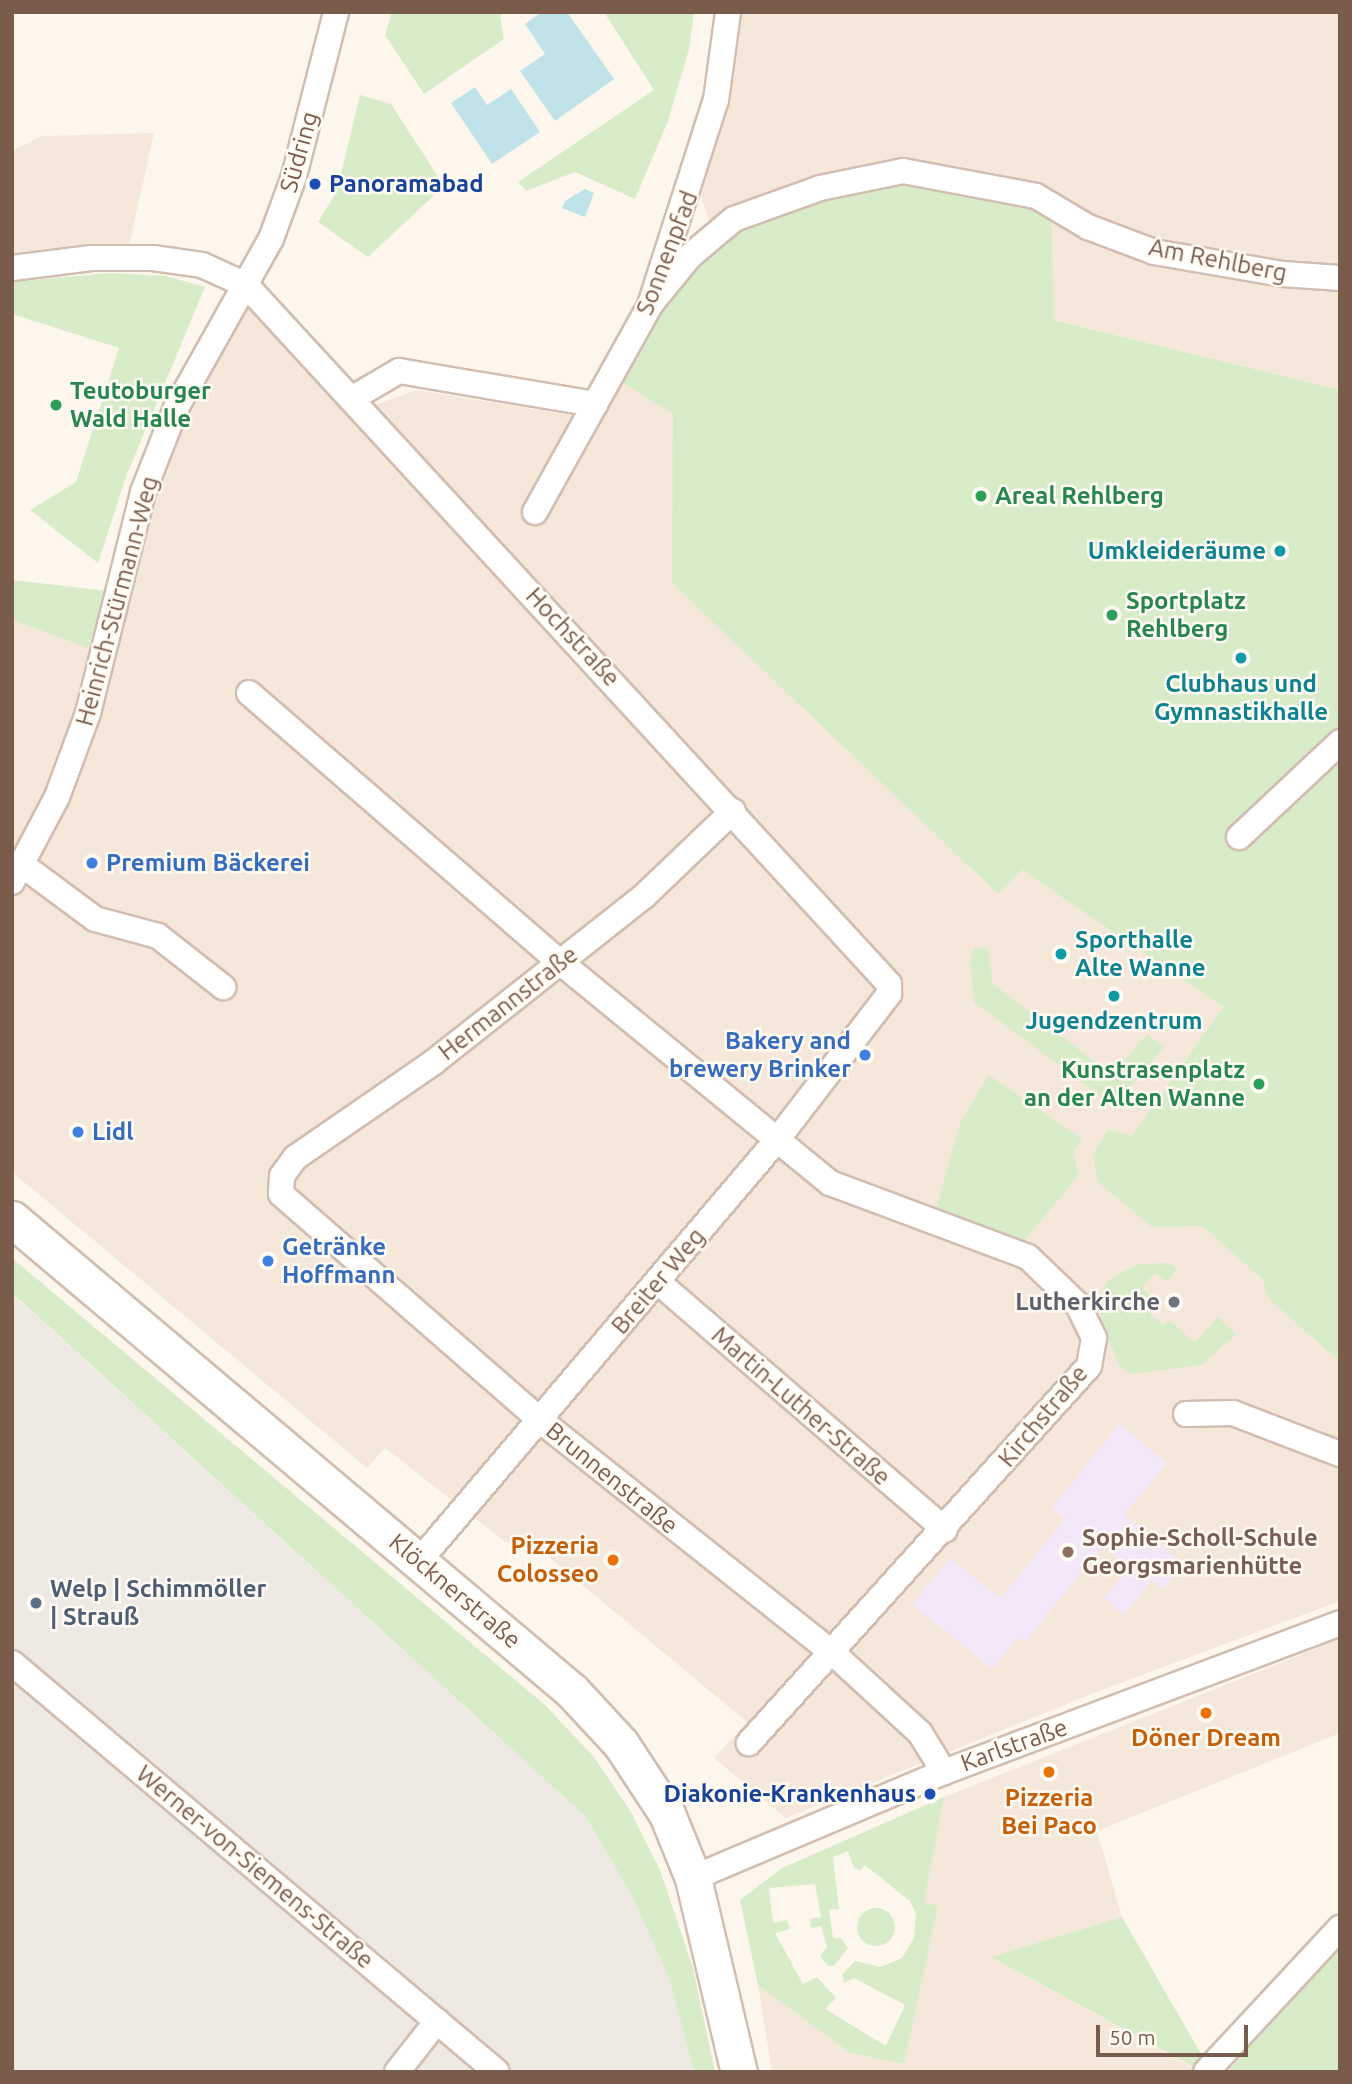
<!DOCTYPE html>
<meta charset="utf-8">
<style>
body{margin:0}
#map{position:relative;width:1352px;height:2084px;overflow:hidden;background:#fdf6ec;font-family:Ubuntu,sans-serif}
div>[style]{position:absolute}
[style*='--x']{left:calc(var(--x)*1px);top:calc(var(--y)*1px);width:calc(var(--w)*1px);rotate:calc(var(--a)*1deg)}
.residential>*{inset:0;background:#f5e8da}
.industrial>*{inset:0;background:#efe9e4}
.education>*{inset:0;background:#f3e8fa}
.green>*{inset:0;background:#d8ecc9}
.round{border-radius:50%}
.water>*{inset:0;background:#bfe3e8}
.roads{filter:drop-shadow(2px 0 #d1beb0) drop-shadow(-2px 0 #d1beb0) drop-shadow(0 2px #d1beb0) drop-shadow(0 -2px #d1beb0)}
.minor>*{height:24px;margin:-12px;padding:0 12px;transform-origin:12px;border-radius:12px;background:#fff}
.secondary>*{height:35px;margin:-17.5px;padding:0 17.5px;transform-origin:17.5px;border-radius:17.5px;background:#fff}
.dots>*{width:19px;height:19px;translate:-50% -50%;box-sizing:border-box;border:4px solid #fffaf3;border-radius:50%}
span{translate:-50% -50%;white-space:nowrap;text-align:center;line-height:1.15;-webkit-text-stroke:5px #fffaf3;paint-order:stroke}
.street-label{font-size:24px;color:#7a5c4d}
.transit-label{font-size:24px;color:#164399;font-weight:700}
.left{translate:0 -50%;text-align:left}
.right{translate:-100% -50%;text-align:right}
.leisure-label{font-size:24px;color:#27864d;font-weight:700}
.culture-label{font-size:24px;color:#0d838f;font-weight:700}
.shop-label{font-size:24px;color:#366cbe;font-weight:700}
.worship-label{font-size:24px;color:#5b616d;font-weight:700}
.education-label{font-size:24px;color:#785e54;font-weight:700}
.food-label{font-size:24px;color:#c56008;font-weight:700}
.service-label{font-size:24px;color:#4e5e75;font-weight:700}
.frame{position:absolute;inset:0;border:14px solid #7a5c4d;pointer-events:none}
.scale{position:absolute;left:1096px;top:2025px;width:152px;height:32px;box-sizing:border-box;border:4px solid #7a5c4d;border-top:0;padding-left:9px;font-size:21px;line-height:24px;white-space:nowrap;color:#7a5c4d;-webkit-text-stroke:5px #fffaf3;paint-order:stroke}
</style>
<div id="map">
<div class="residential">
<i style="clip-path:polygon(728px 12px,1340px 12px,1340px 390px,714px 236px,695px 179px)"></i>
<i style="clip-path:polygon(154px 133px,129px 246px,42px 249px,12px 256px,12px 151px,42px 136px)"></i>
<i style="clip-path:polygon(252px 286px,361px 410px,417px 390px,601px 420px,618px 380px,673px 414px,673px 583px,998px 894px,1022px 870px,1223px 1007px,1132px 1136px,1152px 1227px,1202px 1226px,1262px 1279px,1269px 1299px,1340px 1362px,1340px 1601px,1099px 1691px,786px 1818px,714px 1758px,747px 1722px,527px 1539px,507px 1543px,385px 1448px,367px 1468px,12px 1172px,12px 620px,88px 648px,194px 394px)"></i>
<i style="clip-path:polygon(1340px 1639px,1340px 1733px,1097px 1831px,1122px 1917px,991px 1957px,1200px 2072px,772px 2072px,758px 1985px,850px 2053px,903px 2064px,938px 1906px,923px 1902px,944px 1797px)"></i>
</div>
<div class="industrial">
<i style="clip-path:polygon(12px 1294px,585px 1816px,631px 1894px,669px 1978px,694px 2072px,12px 2072px)"></i>
</div>
<div class="education">
<i style="clip-path:polygon(1119px 1424px,1167px 1463px,1124px 1515px,1184px 1564px,1163px 1589px,1152px 1580px,1124px 1615px,1104px 1598px,1130px 1567px,1103px 1546px,1025px 1642px,1018px 1637px,992px 1669px,912px 1604px,950px 1558px,1000px 1598px,1065px 1519px,1052px 1508px)"></i>
</div>
<div class="green">
<i style="clip-path:polygon(392px 12px,506px 12px,500px 16px,504px 39px,424px 94px,385px 35px)"></i>
<i style="clip-path:polygon(604px 12px,694px 12px,689px 49px,668px 121px,635px 199px,575px 172px,526px 191px,518px 182px,654px 90px)"></i>
<i style="clip-path:polygon(360px 95px,391px 104px,444px 186px,368px 257px,318px 222px,337px 191px)"></i>
<i style="clip-path:polygon(903px 171px,1051px 207px,1054px 320px,1340px 390px,1340px 1362px,1269px 1299px,1262px 1279px,1202px 1226px,1152px 1227px,1098px 1182px,1093px 1154px,1108px 1129px,1132px 1136px,1223px 1007px,1022px 870px,998px 894px,672px 583px,673px 414px,618px 380px,650px 305px,734px 219px)"></i>
<i style="clip-path:polygon(109px 273px,166px 276px,205px 287px,127px 474px,98px 563px,30px 510px,76px 482px,119px 348px,12px 314px,12px 282px)"></i>
<i style="clip-path:polygon(12px 580px,108px 591px,88px 648px,12px 620px)"></i>
<i style="clip-path:polygon(974px 947px,988px 948px,993px 984px,1112px 1075px,1147px 1034px,1164px 1047px,1114px 1106px,974px 1002px,970px 961px)"></i>
<i style="clip-path:polygon(989px 1075px,1082px 1139px,1074px 1153px,1078px 1176px,1024px 1241px,936px 1209px,960px 1123px)"></i>
<i style="clip-path:polygon(12px 1258px,545px 1705px,594px 1757px,631px 1812px,660px 1870px,693px 1968px,715px 2072px,694px 2072px,669px 1978px,631px 1894px,585px 1816px,12px 1293px)"></i>
<i style="clip-path:polygon(1170px 1263px,1177px 1269px,1166px 1282px,1155px 1273px,1142px 1287px,1152px 1297px,1143px 1308px,1163px 1325px,1169px 1320px,1195px 1343px,1218px 1317px,1236px 1334px,1202px 1365px,1131px 1374px,1119px 1366px,1101px 1317px,1100px 1297px,1107px 1282px,1122px 1272px,1140px 1264px)"></i>
<i style="clip-path:polygon(evenodd,944px 1797px,924px 1902px,938px 1906px,904px 2064px,850px 2053px,758px 1985px,740px 1900px,782px 1868px,944px 1797px,848px 1851px,854px 1868px,860px 1871px,865px 1865px,910px 1901px,916px 1913px,914px 1938px,902px 1958px,881px 1967px,855px 1961px,842px 1975px,844px 1983px,854px 1978px,905px 2005px,886px 2046px,825px 2009px,836px 1998px,817px 1977px,803px 1984px,775px 1933px,790px 1929px,787px 1920px,773px 1923px,769px 1888px,815px 1884px,821px 1917px,810px 1919px,811px 1928px,821px 1926px,827px 1947px,820px 1956px,828px 1966px,834px 1966px,848px 1948px,841px 1938px,833px 1938px,829px 1910px,839px 1909px,833px 1857px,848px 1851px)"></i>
<i class="round" style="left:857px;top:1908px;width:38px;height:38px"></i>
<i style="clip-path:polygon(1122px 1917px,1204px 2059px,1195px 2068px,991px 1957px)"></i>
<i style="clip-path:polygon(1340px 1947px,1340px 2072px,1227px 2072px,1290px 2003px)"></i>
</div>
<div class="water">
<i style="clip-path:polygon(542px 12px,567px 12px,614px 79px,555px 121px,520px 71px,545px 54px,525px 24px)"></i>
<i style="clip-path:polygon(475px 87px,487px 105px,511px 89px,540px 132px,492px 164px,451px 103px)"></i>
<i style="clip-path:polygon(585px 189px,594px 193px,585px 217px,562px 208px,565px 201px)"></i>
</div>
<div class="roads">
<div class="minor">
<i style="--x:12;--y:268;--w:80;--a:-7.2"></i>
<i style="--x:91;--y:258;--w:62;--a:0"></i>
<i style="--x:153;--y:258;--w:49;--a:8.1"></i>
<i style="--x:202;--y:265;--w:48;--a:24.4"></i>
<i style="--x:246;--y:285;--w:950;--a:47.39"></i>
<i style="--x:889;--y:984;--w:10;--a:90"></i>
<i style="--x:889;--y:994;--w:185;--a:127.5"></i>
<i style="--x:776;--y:1141;--w:551;--a:130.36"></i>
<i style="--x:650;--y:305;--w:63;--a:-50.8"></i>
<i style="--x:690;--y:256;--w:57;--a:-40.1"></i>
<i style="--x:734;--y:219;--w:91;--a:-19.8"></i>
<i style="--x:820;--y:188;--w:85;--a:-11.6"></i>
<i style="--x:903;--y:171;--w:135;--a:10.6"></i>
<i style="--x:1036;--y:196;--w:61;--a:30.8"></i>
<i style="--x:1088;--y:227;--w:71;--a:20.7"></i>
<i style="--x:1154;--y:252;--w:131;--a:9.7"></i>
<i style="--x:1283;--y:274;--w:57;--a:4"></i>
<i style="--x:351;--y:399;--w:56;--a:-30.3"></i>
<i style="--x:399;--y:371;--w:199;--a:9.6"></i>
<i style="--x:535;--y:512;--w:237;--a:-60.9"></i>
<i style="--x:650;--y:305;--w:215;--a:-72.2"></i>
<i style="--x:716;--y:100;--w:89;--a:-82.2"></i>
<i style="--x:249;--y:693;--w:411;--a:40.9"></i>
<i style="--x:560;--y:962;--w:349;--a:39.3"></i>
<i style="--x:830;--y:1183;--w:211;--a:20.5"></i>
<i style="--x:1028;--y:1257;--w:69;--a:43.8"></i>
<i style="--x:1078;--y:1305;--w:37;--a:64"></i>
<i style="--x:1094;--y:1338;--w:28;--a:100"></i>
<i style="--x:1089;--y:1366;--w:508;--a:132.05"></i>
<i style="--x:733;--y:811;--w:123;--a:136.3"></i>
<i style="--x:644;--y:896;--w:268;--a:141.7"></i>
<i style="--x:434;--y:1062;--w:169;--a:145.4"></i>
<i style="--x:295;--y:1158;--w:22;--a:126"></i>
<i style="--x:282;--y:1176;--w:18;--a:93"></i>
<i style="--x:281;--y:1194;--w:345;--a:41.1"></i>
<i style="--x:541;--y:1421;--w:374;--a:38.5"></i>
<i style="--x:834;--y:1654;--w:117;--a:42.6"></i>
<i style="--x:920;--y:1733;--w:46;--a:58.4"></i>
<i style="--x:1239;--y:837;--w:139;--a:-43.2"></i>
<i style="--x:21;--y:864;--w:92;--a:36.6"></i>
<i style="--x:95;--y:919;--w:65;--a:15.1"></i>
<i style="--x:158;--y:936;--w:83;--a:38.1"></i>
<i style="--x:12;--y:882;--w:96;--a:-62.1"></i>
<i style="--x:57;--y:797;--w:90;--a:-69.7"></i>
<i style="--x:88;--y:713;--w:228;--a:-76"></i>
<i style="--x:143;--y:492;--w:90;--a:-68.6"></i>
<i style="--x:176;--y:408;--w:194;--a:-60.7"></i>
<i style="--x:271;--y:239;--w:67;--a:-69.9"></i>
<i style="--x:294;--y:176;--w:169;--a:-75.6"></i>
<i style="--x:658;--y:1282;--w:379;--a:40.8"></i>
<i style="--x:1186;--y:1414;--w:47;--a:-1.2"></i>
<i style="--x:1233;--y:1413;--w:115;--a:21"></i>
<i style="--x:12;--y:1663;--w:634;--a:40.14"></i>
<i style="--x:693;--y:1878;--w:272;--a:-22.9"></i>
<i style="--x:944;--y:1772;--w:423;--a:-20.6"></i>
<i style="--x:397;--y:2072;--w:65;--a:-51.9"></i>
<i style="--x:1206;--y:2072;--w:197;--a:-47.1"></i>
</div>
<div class="secondary">
<i style="--x:12;--y:1219;--w:732;--a:40.13"></i>
<i style="--x:572;--y:1691;--w:72;--a:47.2"></i>
<i style="--x:621;--y:1744;--w:84;--a:56.7"></i>
<i style="--x:667;--y:1814;--w:69;--a:67.9"></i>
<i style="--x:693;--y:1878;--w:199;--a:76.7"></i>
</div>
</div>
<div class="dots">
<i style="left:315px;top:184px;background:#1a4fb4"></i>
<i style="left:56px;top:405px;background:#2e9e5b"></i>
<i style="left:981px;top:496px;background:#2e9e5b"></i>
<i style="left:1280px;top:551px;background:#0f9aa8"></i>
<i style="left:1112px;top:615px;background:#2e9e5b"></i>
<i style="left:1241px;top:658px;background:#0f9aa8"></i>
<i style="left:92px;top:863px;background:#3f7fe0"></i>
<i style="left:1061px;top:954px;background:#0f9aa8"></i>
<i style="left:1114px;top:996px;background:#0f9aa8"></i>
<i style="left:865px;top:1055px;background:#3f7fe0"></i>
<i style="left:1259px;top:1084px;background:#2e9e5b"></i>
<i style="left:78px;top:1132px;background:#3f7fe0"></i>
<i style="left:268px;top:1261px;background:#3f7fe0"></i>
<i style="left:1174px;top:1302px;background:#6b7280"></i>
<i style="left:1068px;top:1552px;background:#8d6e63"></i>
<i style="left:613px;top:1560px;background:#e8710a"></i>
<i style="left:36px;top:1603px;background:#5c6f8a"></i>
<i style="left:1206px;top:1713px;background:#e8710a"></i>
<i style="left:1049px;top:1772px;background:#e8710a"></i>
<i style="left:930px;top:1794px;background:#1a4fb4"></i>
</div>
<div class="street-label">
<span style="left:299px;top:152px;rotate:-74deg">Südring</span>
<span style="left:667px;top:253px;rotate:-69deg">Sonnenpfad</span>
<span style="left:1218px;top:260px;rotate:11deg">Am Rehlberg</span>
<span style="left:117px;top:601px;rotate:-75deg">Heinrich-Stürmann-Weg</span>
<span style="left:573px;top:637px;rotate:47deg">Hochstraße</span>
<span style="left:508px;top:1003px;rotate:-38deg">Hermannstraße</span>
<span style="left:658px;top:1281px;rotate:-50deg">Breiter Weg</span>
<span style="left:801px;top:1406px;rotate:41deg">Martin-Luther-Straße</span>
<span style="left:1043px;top:1416px;rotate:-50deg">Kirchstraße</span>
<span style="left:612px;top:1478px;rotate:39deg">Brunnenstraße</span>
<span style="left:455px;top:1591px;rotate:40deg">Klöcknerstraße</span>
<span style="left:1014px;top:1745px;rotate:-20deg">Karlstraße</span>
<span style="left:255px;top:1867px;rotate:40deg">Werner-von-Siemens-Straße</span>
</div>
<div class="transit-label">
<span class="left" style="left:329px;top:184px">Panoramabad</span>
<span class="right" style="left:916px;top:1794px">Diakonie-Krankenhaus</span>
</div>
<div class="leisure-label">
<span class="left" style="left:70px;top:405px">Teutoburger<br>Wald Halle</span>
<span class="left" style="left:995px;top:496px">Areal Rehlberg</span>
<span class="left" style="left:1126px;top:615px">Sportplatz<br>Rehlberg</span>
<span class="right" style="left:1245px;top:1084px">Kunstrasenplatz<br>an der Alten Wanne</span>
</div>
<div class="culture-label">
<span class="right" style="left:1266px;top:551px">Umkleideräume</span>
<span style="left:1241px;top:698px">Clubhaus und<br>Gymnastikhalle</span>
<span class="left" style="left:1075px;top:954px">Sporthalle<br>Alte Wanne</span>
<span style="left:1114px;top:1021px">Jugendzentrum</span>
</div>
<div class="shop-label">
<span class="left" style="left:106px;top:863px">Premium Bäckerei</span>
<span class="right" style="left:851px;top:1055px">Bakery and<br>brewery Brinker</span>
<span class="left" style="left:92px;top:1132px">Lidl</span>
<span class="left" style="left:282px;top:1261px">Getränke<br>Hoffmann</span>
</div>
<div class="worship-label">
<span class="right" style="left:1160px;top:1302px">Lutherkirche</span>
</div>
<div class="education-label">
<span class="left" style="left:1082px;top:1552px">Sophie-Scholl-Schule<br>Georgsmarienhütte</span>
</div>
<div class="food-label">
<span class="right" style="left:599px;top:1560px">Pizzeria<br>Colosseo</span>
<span style="left:1206px;top:1738px">Döner Dream</span>
<span style="left:1049px;top:1812px">Pizzeria<br>Bei Paco</span>
</div>
<div class="service-label">
<span class="left" style="left:50px;top:1603px">Welp | Schimmöller<br>| Strauß</span>
</div>
<div class="frame"></div>
<div class="scale">50 m</div>
</div>
